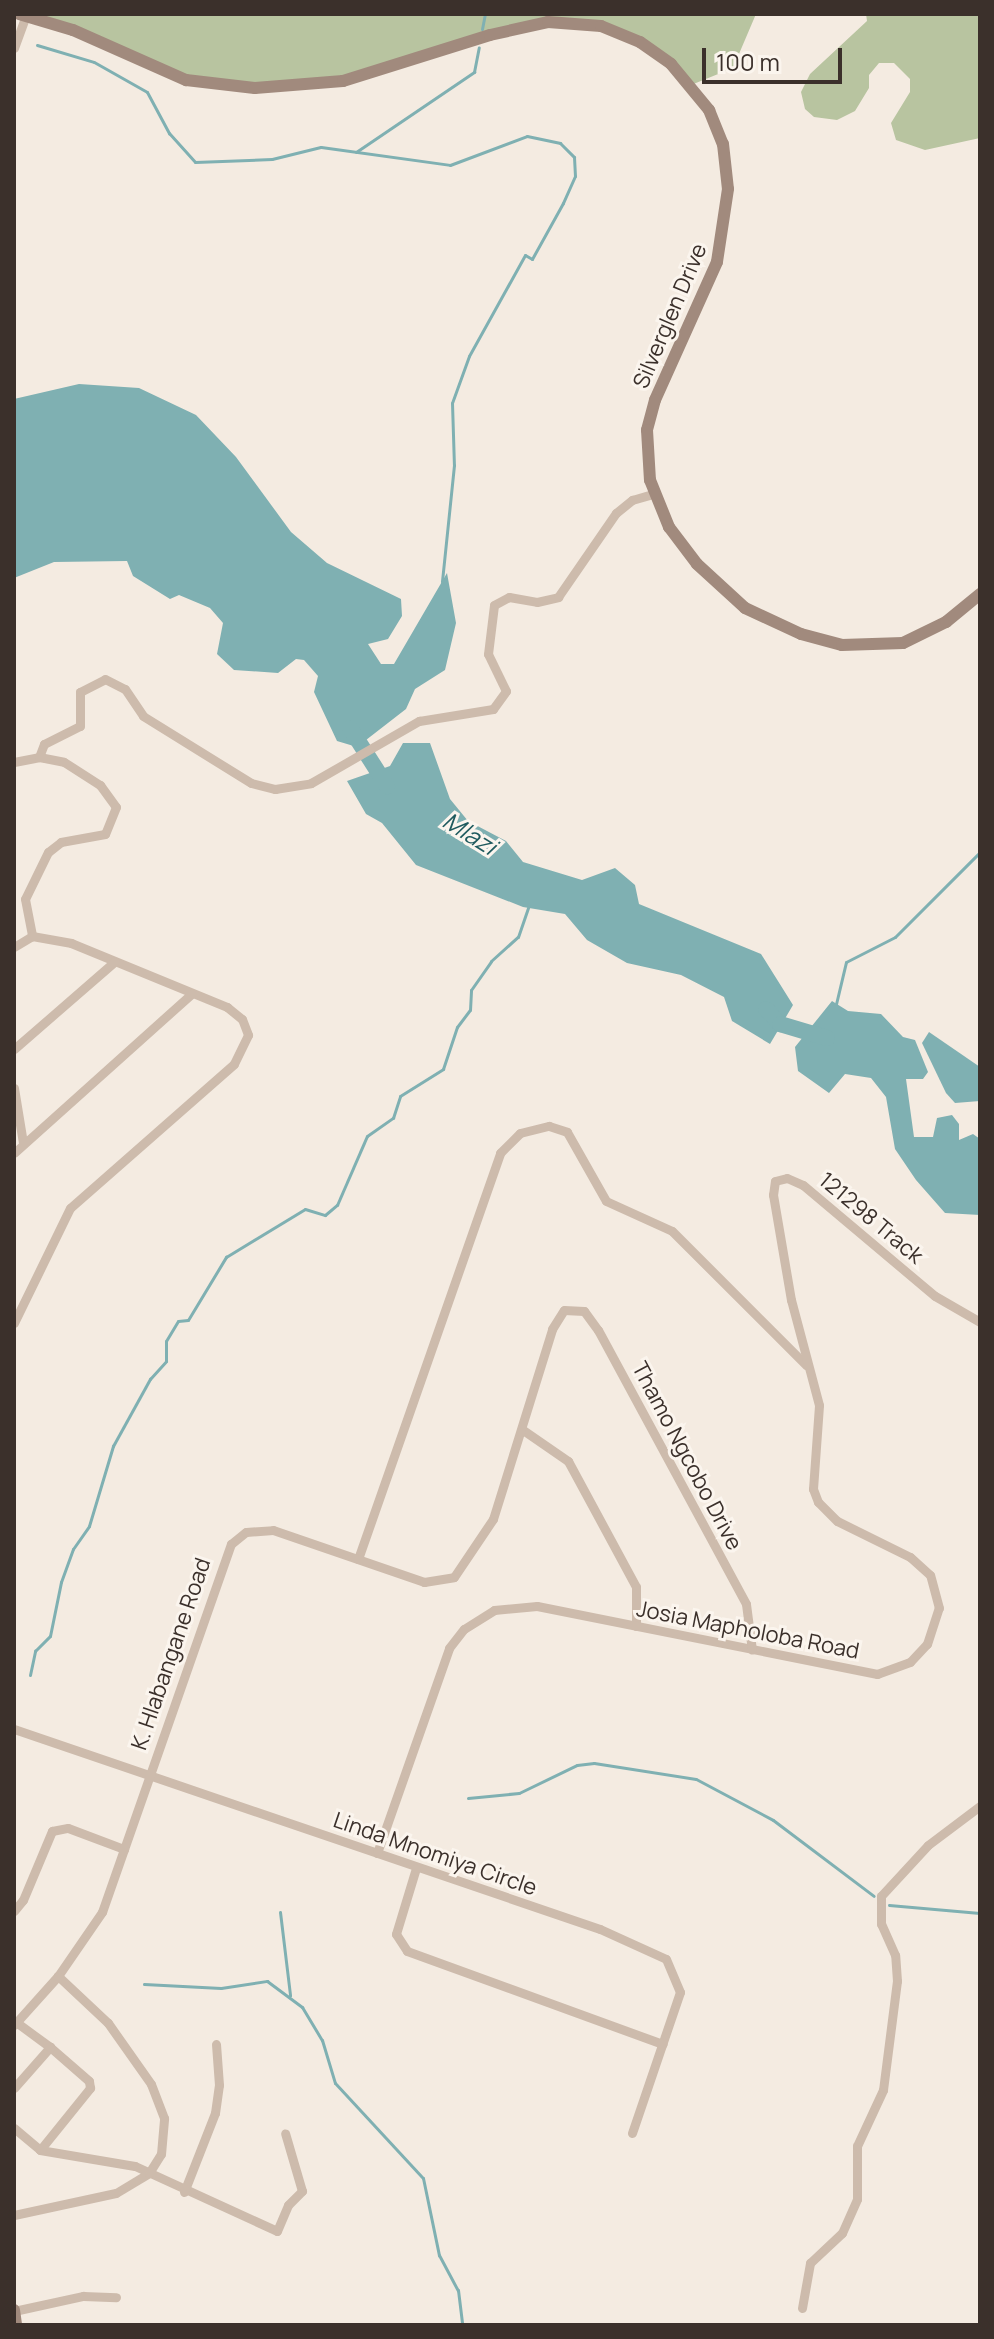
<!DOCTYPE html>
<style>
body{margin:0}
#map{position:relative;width:994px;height:2339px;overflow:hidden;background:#f4ebe1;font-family:Manrope,sans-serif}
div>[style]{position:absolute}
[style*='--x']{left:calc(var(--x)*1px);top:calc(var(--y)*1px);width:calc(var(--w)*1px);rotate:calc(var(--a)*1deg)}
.green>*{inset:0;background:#b8c4a0}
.water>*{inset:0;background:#7fb0b2}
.stream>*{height:3px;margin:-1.5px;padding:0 1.5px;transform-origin:1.5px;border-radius:1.5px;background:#7fb0b2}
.river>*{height:16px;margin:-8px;padding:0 8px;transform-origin:8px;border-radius:8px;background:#7fb0b2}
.street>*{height:9px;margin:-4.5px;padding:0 4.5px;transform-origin:4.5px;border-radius:4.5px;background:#cdbbac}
.secondary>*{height:12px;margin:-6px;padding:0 6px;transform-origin:6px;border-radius:6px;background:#a18a7d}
span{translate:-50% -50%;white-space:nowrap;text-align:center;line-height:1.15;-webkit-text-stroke:6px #fbf5ee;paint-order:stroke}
.street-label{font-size:22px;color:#3b302b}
.water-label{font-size:24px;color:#1f5a5e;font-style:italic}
.frame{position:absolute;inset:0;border:16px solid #3b302b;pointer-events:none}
.scale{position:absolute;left:702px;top:48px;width:140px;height:36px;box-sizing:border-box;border:4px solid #3b302b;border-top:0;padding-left:10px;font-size:24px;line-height:28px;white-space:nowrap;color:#3b302b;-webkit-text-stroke:6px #fbf5ee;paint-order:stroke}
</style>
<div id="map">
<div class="green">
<i style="clip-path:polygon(28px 14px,756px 14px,733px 68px,691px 85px,627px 34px,559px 21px,309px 85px,199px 82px)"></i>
<i style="clip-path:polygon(866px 14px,980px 14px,980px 138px,925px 150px,896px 140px,891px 123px,910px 92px,910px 79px,894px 63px,879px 63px,869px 75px,869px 88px,855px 111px,837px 120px,814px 117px,805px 109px,801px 92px,810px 74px,867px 21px)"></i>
</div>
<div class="water">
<i style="clip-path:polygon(79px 384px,139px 388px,196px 415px,236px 457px,291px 532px,327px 563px,401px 599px,402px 616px,388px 639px,368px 644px,381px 664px,394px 664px,447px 573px,456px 623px,445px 670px,415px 689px,406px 709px,357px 747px,337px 741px,314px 692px,318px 676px,304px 660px,296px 659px,278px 673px,234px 670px,217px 654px,223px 623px,210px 608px,179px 595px,170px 599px,133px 576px,127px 561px,54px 562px,14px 578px,14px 399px)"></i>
<i style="clip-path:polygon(403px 743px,430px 743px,450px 799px,468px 821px,506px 841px,523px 862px,582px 880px,615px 868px,635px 885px,639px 904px,761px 954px,793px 1005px,770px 1044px,732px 1021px,724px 997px,681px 975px,627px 963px,587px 940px,565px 914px,523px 907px,416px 865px,382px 823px,366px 814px,347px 781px,390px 766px)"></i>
<i style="clip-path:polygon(832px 1001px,848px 1011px,881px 1014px,903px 1037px,915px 1040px,928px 1072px,923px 1079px,906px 1079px,914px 1137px,933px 1137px,937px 1118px,952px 1115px,959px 1124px,959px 1140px,973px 1134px,980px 1139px,980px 1215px,945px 1213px,916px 1180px,895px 1149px,886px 1097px,871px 1078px,845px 1074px,829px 1093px,798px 1071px,795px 1047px)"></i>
<i style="clip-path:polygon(929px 1032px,980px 1067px,980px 1101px,955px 1103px,946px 1093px,922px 1043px)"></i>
</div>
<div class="stream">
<i style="--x:482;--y:29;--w:15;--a:-79"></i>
<i style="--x:37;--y:45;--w:59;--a:16.6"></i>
<i style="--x:94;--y:62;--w:61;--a:29.5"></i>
<i style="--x:147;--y:92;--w:47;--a:61.8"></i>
<i style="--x:169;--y:133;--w:39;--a:48"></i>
<i style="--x:195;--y:162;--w:77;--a:-2.2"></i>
<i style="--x:272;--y:159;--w:50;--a:-13.8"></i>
<i style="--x:321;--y:147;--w:130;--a:7.9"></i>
<i style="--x:450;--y:165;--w:82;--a:-20.6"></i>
<i style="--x:527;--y:136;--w:34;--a:12"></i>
<i style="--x:560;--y:143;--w:20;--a:45"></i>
<i style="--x:574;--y:157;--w:19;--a:87"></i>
<i style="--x:575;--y:176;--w:30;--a:114"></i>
<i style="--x:563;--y:203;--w:64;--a:119"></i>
<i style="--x:532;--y:259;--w:8;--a:-150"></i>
<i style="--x:525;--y:255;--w:115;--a:119"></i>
<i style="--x:469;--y:356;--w:50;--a:109.9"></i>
<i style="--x:452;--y:403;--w:62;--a:88.2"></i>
<i style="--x:454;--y:465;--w:117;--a:95.9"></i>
<i style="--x:356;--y:152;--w:143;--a:-34.1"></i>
<i style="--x:474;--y:72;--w:25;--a:-79"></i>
<i style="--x:836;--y:1004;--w:43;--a:-76.6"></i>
<i style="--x:846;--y:962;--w:55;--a:-27"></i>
<i style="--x:895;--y:937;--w:120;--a:-45"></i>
<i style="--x:30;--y:1675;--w:25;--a:-78"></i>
<i style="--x:35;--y:1651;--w:21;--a:-45"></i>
<i style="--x:50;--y:1636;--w:55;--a:-78.5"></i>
<i style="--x:61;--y:1582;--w:35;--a:-70"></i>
<i style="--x:73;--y:1549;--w:28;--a:-55"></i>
<i style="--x:89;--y:1526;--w:84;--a:-73.3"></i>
<i style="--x:113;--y:1446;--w:77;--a:-61.1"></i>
<i style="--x:150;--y:1379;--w:24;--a:-48"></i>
<i style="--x:166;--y:1361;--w:20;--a:-90"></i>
<i style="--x:166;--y:1341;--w:23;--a:-59"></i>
<i style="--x:178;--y:1321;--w:10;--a:-6"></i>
<i style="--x:188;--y:1320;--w:74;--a:-58.9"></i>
<i style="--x:226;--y:1257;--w:92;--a:-31.3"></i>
<i style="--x:305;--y:1209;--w:21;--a:17"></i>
<i style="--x:325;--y:1215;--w:16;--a:-40"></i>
<i style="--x:337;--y:1205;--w:75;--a:-66.5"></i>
<i style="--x:367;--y:1136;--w:32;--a:-35"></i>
<i style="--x:393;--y:1118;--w:23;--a:-72"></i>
<i style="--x:400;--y:1096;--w:51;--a:-32.1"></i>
<i style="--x:443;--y:1069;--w:44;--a:-71.6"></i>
<i style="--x:457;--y:1027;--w:21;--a:-53"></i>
<i style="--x:470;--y:1010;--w:20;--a:-87"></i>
<i style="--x:471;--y:990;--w:35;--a:-55"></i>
<i style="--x:491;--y:961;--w:36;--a:-42"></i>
<i style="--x:518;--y:937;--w:34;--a:-71"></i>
<i style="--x:468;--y:1798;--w:51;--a:-5.6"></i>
<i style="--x:519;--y:1793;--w:64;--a:-25.8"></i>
<i style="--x:577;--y:1765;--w:17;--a:-7"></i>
<i style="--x:594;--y:1763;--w:103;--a:8.9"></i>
<i style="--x:696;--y:1779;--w:87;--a:28"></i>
<i style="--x:773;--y:1820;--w:126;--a:37"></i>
<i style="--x:889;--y:1905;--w:91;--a:5"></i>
<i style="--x:280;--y:1912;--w:84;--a:83.1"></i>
<i style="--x:144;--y:1984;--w:77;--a:3"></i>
<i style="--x:221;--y:1988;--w:47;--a:-8.7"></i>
<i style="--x:267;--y:1981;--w:44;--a:36.6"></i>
<i style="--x:302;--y:2007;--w:39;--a:59"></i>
<i style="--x:322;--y:2040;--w:45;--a:73.2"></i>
<i style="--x:335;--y:2083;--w:129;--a:47.2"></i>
<i style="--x:423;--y:2178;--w:79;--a:78.3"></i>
<i style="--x:439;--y:2255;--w:40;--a:62"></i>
<i style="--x:458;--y:2290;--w:35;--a:83"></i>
</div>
<div class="river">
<i style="--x:350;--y:728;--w:69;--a:57.5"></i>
<i style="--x:766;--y:1009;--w:21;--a:47"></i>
<i style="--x:780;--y:1024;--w:49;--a:16.6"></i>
</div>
<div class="street">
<i style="--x:14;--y:48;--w:35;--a:-70"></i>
<i style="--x:39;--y:757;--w:14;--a:-69"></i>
<i style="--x:44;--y:744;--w:40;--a:-26.6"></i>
<i style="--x:80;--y:726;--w:34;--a:-90"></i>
<i style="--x:80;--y:692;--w:28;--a:-27"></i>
<i style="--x:105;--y:679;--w:22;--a:27"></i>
<i style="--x:125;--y:689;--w:32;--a:56"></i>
<i style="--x:143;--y:716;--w:127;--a:31.8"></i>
<i style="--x:251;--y:783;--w:25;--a:14"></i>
<i style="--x:275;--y:789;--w:36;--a:-9"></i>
<i style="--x:311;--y:783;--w:125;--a:-29.9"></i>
<i style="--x:419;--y:721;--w:75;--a:-9.2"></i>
<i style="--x:493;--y:709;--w:22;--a:-54"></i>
<i style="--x:506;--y:691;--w:41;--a:-115.9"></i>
<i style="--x:488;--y:654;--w:49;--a:-83"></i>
<i style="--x:494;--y:605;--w:17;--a:-28"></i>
<i style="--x:509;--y:597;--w:28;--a:10"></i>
<i style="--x:537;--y:602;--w:22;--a:-13"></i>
<i style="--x:558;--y:597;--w:102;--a:-55.4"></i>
<i style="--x:616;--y:513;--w:21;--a:-39"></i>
<i style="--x:632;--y:500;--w:22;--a:-16"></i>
<i style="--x:14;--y:762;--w:25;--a:-11"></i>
<i style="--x:39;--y:757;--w:25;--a:11"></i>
<i style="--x:64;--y:762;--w:43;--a:32.6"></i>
<i style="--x:100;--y:785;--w:27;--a:54"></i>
<i style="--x:116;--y:807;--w:29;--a:112"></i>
<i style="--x:105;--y:834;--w:45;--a:169.7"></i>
<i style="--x:61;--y:842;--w:16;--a:142"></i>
<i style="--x:48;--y:852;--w:52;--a:116.1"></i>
<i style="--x:25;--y:899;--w:38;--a:79"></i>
<i style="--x:14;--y:947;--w:21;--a:-31"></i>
<i style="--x:32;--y:936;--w:40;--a:10"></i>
<i style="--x:71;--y:943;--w:169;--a:22.3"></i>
<i style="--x:227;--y:1007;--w:19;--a:39"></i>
<i style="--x:242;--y:1019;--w:17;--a:69"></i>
<i style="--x:248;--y:1035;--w:32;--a:116"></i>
<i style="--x:234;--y:1064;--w:218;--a:138.7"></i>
<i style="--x:70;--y:1208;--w:128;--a:116"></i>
<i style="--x:14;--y:1049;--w:133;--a:-41"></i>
<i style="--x:14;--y:1088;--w:56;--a:80.7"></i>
<i style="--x:14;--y:1153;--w:238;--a:-41.9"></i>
<i style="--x:523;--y:1430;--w:55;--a:34.6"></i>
<i style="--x:568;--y:1461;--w:143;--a:61.6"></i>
<i style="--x:636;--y:1587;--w:39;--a:90"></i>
<i style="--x:358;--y:1559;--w:430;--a:-70.7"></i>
<i style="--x:500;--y:1153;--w:28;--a:-45"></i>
<i style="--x:520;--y:1133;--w:30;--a:-14"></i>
<i style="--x:549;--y:1126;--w:19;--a:18"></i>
<i style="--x:567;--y:1132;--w:79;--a:60.5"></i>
<i style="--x:606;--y:1201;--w:72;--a:24.4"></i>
<i style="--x:672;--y:1231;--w:190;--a:45"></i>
<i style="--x:14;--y:1729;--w:619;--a:18.84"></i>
<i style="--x:600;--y:1929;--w:72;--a:24.4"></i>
<i style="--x:666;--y:1959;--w:36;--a:67"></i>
<i style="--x:680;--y:1992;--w:149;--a:108.8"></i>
<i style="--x:377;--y:1853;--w:217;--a:-70.6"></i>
<i style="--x:449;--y:1648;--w:24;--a:-52"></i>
<i style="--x:464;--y:1629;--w:36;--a:-32"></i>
<i style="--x:494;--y:1610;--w:43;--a:-5.3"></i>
<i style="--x:537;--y:1606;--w:347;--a:11.3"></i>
<i style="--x:877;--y:1674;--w:35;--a:-20"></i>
<i style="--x:910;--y:1662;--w:25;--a:-47"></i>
<i style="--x:927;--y:1644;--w:38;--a:-72"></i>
<i style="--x:939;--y:1608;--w:34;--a:-105"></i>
<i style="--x:930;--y:1575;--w:27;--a:-138"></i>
<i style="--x:910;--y:1557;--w:81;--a:-153.7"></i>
<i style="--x:837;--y:1521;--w:27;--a:-135"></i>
<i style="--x:818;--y:1502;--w:14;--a:-111"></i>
<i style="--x:813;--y:1489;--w:84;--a:-85.9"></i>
<i style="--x:819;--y:1405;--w:109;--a:-104.9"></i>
<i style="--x:791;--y:1300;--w:107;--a:-99.7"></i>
<i style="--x:773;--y:1195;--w:14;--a:-82"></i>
<i style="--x:775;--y:1181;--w:12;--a:-14"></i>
<i style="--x:787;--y:1178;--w:17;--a:24"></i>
<i style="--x:803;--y:1185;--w:172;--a:40.1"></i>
<i style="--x:935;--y:1296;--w:52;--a:30"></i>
<i style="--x:416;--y:1868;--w:69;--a:106.9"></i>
<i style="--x:396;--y:1934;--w:20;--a:57"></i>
<i style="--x:407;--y:1951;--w:272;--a:20"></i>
<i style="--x:14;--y:1911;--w:14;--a:-51"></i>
<i style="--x:23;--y:1900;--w:75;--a:-67.2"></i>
<i style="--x:52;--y:1831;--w:16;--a:-11"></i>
<i style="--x:68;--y:1828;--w:60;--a:20.6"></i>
<i style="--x:14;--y:2025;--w:66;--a:-48.1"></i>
<i style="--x:58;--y:1976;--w:78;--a:-55.5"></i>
<i style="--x:102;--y:1912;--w:390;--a:-70.7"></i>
<i style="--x:231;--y:1544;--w:19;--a:-39"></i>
<i style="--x:246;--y:1532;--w:27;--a:-4"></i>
<i style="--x:273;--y:1530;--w:160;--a:19"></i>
<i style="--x:424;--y:1582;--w:30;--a:-9"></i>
<i style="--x:454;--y:1577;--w:70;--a:-56.1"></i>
<i style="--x:493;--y:1519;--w:199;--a:-72.7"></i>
<i style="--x:552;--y:1329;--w:22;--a:-58"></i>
<i style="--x:564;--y:1310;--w:20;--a:3"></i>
<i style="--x:584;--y:1311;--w:24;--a:54"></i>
<i style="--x:598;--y:1330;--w:311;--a:61.6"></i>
<i style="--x:746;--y:1604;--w:46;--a:82.6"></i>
<i style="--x:14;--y:2088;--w:55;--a:-48.7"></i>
<i style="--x:50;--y:2047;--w:42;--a:-143.7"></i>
<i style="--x:14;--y:2128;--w:34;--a:40"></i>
<i style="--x:40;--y:2150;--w:96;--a:9.6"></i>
<i style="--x:135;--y:2166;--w:156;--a:24.6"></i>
<i style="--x:277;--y:2231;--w:28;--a:-67"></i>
<i style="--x:288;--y:2205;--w:20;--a:-45"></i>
<i style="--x:302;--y:2191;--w:60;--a:-106.3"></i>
<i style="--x:40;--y:2150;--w:80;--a:-51.1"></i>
<i style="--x:90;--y:2088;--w:7;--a:-98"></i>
<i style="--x:89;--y:2081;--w:52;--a:-138.9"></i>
<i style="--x:184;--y:2192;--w:85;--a:-68.6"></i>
<i style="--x:215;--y:2113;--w:28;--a:-82"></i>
<i style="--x:219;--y:2085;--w:41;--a:-94.2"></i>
<i style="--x:14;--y:2215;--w:104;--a:-12.2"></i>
<i style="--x:116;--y:2193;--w:39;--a:-31"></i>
<i style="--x:149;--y:2173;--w:22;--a:-58"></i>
<i style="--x:161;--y:2154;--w:36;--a:-85"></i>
<i style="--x:164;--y:2118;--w:36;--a:-111"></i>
<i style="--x:151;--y:2084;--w:75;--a:-125.2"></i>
<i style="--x:108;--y:2023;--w:69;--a:-136.8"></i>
<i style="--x:802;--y:2308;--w:46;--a:-79.9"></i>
<i style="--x:810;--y:2263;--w:44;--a:-43.2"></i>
<i style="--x:842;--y:2233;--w:37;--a:-66"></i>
<i style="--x:857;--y:2199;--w:53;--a:-90"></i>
<i style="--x:857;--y:2146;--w:62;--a:-65.1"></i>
<i style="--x:883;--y:2090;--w:110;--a:-82.7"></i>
<i style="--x:897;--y:1981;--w:26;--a:-94"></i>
<i style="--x:895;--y:1955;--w:34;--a:-114"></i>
<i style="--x:881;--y:1924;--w:28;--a:-90"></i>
<i style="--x:881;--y:1896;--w:69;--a:-47.3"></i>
<i style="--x:928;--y:1845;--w:65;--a:-36.9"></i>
<i style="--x:14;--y:2311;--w:71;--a:-12.3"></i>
<i style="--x:83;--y:2296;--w:33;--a:2"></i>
</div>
<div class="secondary">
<i style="--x:19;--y:14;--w:56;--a:16.5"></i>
<i style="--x:73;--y:30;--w:124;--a:23.9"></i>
<i style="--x:186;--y:80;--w:69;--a:6.6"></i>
<i style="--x:255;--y:88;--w:88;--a:-4.5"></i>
<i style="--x:343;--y:81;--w:154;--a:-17.4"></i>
<i style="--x:490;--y:35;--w:59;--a:-12.6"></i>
<i style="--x:548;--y:22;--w:53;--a:4.3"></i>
<i style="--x:601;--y:26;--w:42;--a:22.3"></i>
<i style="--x:640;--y:42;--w:38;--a:35"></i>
<i style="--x:671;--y:64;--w:60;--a:50.4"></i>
<i style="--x:709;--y:110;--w:37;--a:68"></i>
<i style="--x:723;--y:144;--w:45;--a:83.7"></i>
<i style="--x:728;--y:189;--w:74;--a:98.6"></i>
<i style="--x:717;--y:262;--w:151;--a:114.2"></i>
<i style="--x:655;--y:400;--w:31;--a:105"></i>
<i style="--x:647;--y:430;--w:50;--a:86.6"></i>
<i style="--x:650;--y:480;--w:51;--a:68"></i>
<i style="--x:669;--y:527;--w:46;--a:52.9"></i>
<i style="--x:697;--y:564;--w:65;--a:42.5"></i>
<i style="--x:745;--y:608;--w:62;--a:24.9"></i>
<i style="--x:801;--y:634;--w:42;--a:15"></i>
<i style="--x:842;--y:645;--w:61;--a:-1.9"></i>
<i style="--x:903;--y:643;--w:48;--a:-26"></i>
<i style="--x:946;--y:622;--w:44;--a:-39.5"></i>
<i style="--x:14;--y:2310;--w:15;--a:82"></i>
</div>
<div class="street-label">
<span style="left:670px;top:316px;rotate:-67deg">Silverglen Drive</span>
<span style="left:871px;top:1218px;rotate:40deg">121298 Track</span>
<span style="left:687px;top:1456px;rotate:62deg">Thamo Ngcobo Drive</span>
<span style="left:748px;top:1630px;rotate:11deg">Josia Mapholoba Road</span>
<span style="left:171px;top:1654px;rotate:-71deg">K. Hlabangane Road</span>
<span style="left:435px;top:1854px;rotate:19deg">Linda Mnomiya Circle</span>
</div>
<div class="water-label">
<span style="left:470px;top:833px;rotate:32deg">Mlazi</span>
</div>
<div class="frame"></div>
<div class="scale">100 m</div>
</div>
